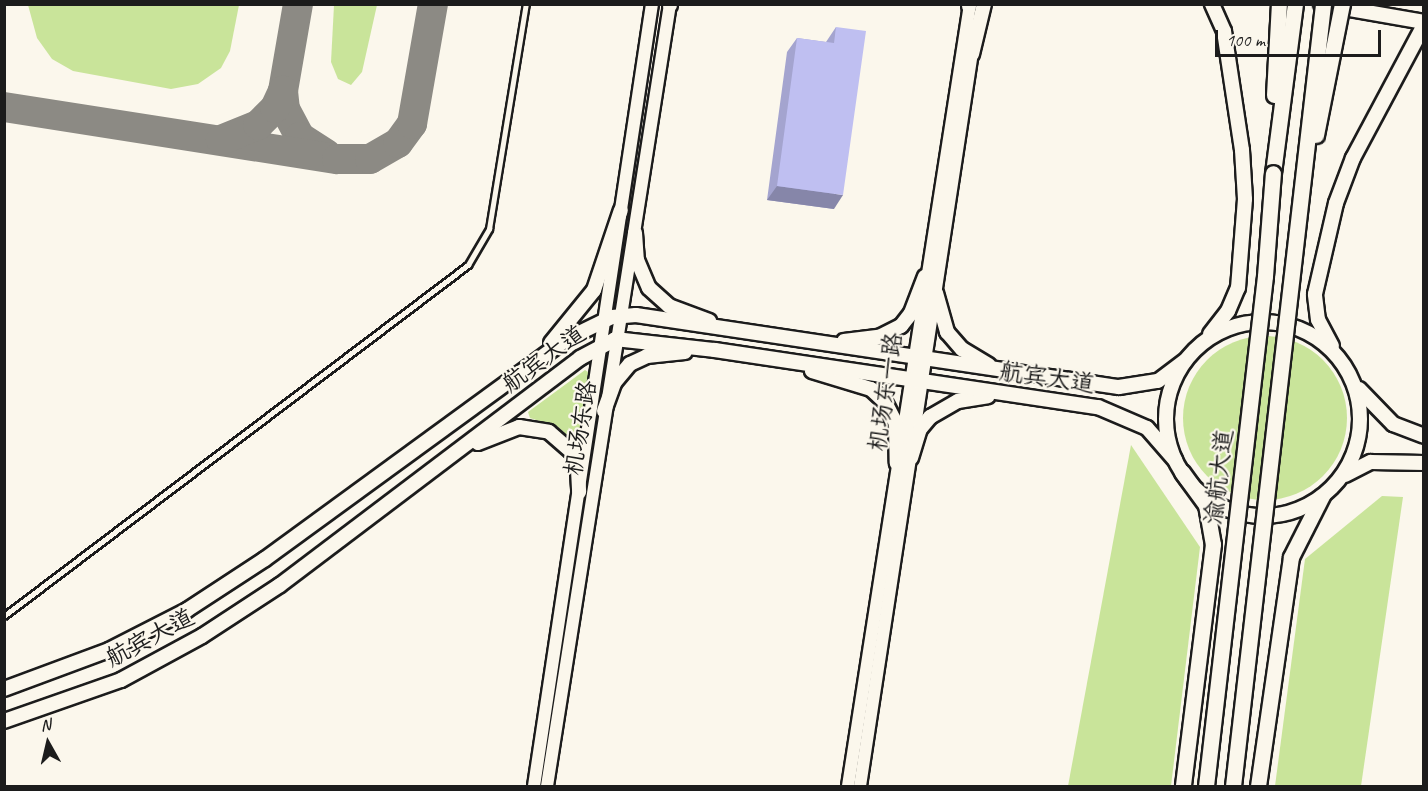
<!DOCTYPE html>
<meta charset="utf-8">
<style>
body{margin:0}
#map{position:relative;width:1428px;height:791px;overflow:hidden;background:#fbf7ec;font-family:Caveat,"LXGW WenKai TC",sans-serif}
div>[style]{position:absolute}
[style*='--x']{left:calc(var(--x)*1px);top:calc(var(--y)*1px);width:calc(var(--w)*1px);rotate:calc(var(--a)*1deg)}
.green>*{inset:0;background:#c9e49a}
.round{border-radius:50%}
.taxiway>*{height:30px;margin:-15px;padding:0 15px;transform-origin:15px;border-radius:15px;background:#8c8a84}
.roads{filter:drop-shadow(2px 0 #1c1c1c) drop-shadow(-2px 0 #1c1c1c) drop-shadow(0 2px #1c1c1c) drop-shadow(0 -2px #1c1c1c)}
.service>*{height:4.5px;margin:-2.25px;padding:0 2.25px;transform-origin:2.25px;border-radius:2.25px;background:#fbf7ec}
.tertiary>*{height:12px;margin:-6px;padding:0 6px;transform-origin:6px;border-radius:6px;background:#fbf7ec}
.secondary>*{height:14px;margin:-7px;padding:0 7px;transform-origin:7px;border-radius:7px;background:#fbf7ec}
.secondary>.ring{margin:-7px;padding:0;box-sizing:content-box;background:none;border:14px solid #fbf7ec;border-radius:50%}
.trunk>*{height:15px;margin:-7.5px;padding:0 7.5px;transform-origin:7.5px;border-radius:7.5px;background:#fbf7ec}
.bridges{filter:drop-shadow(2px 0 #1c1c1c) drop-shadow(-2px 0 #1c1c1c) drop-shadow(0 2px #1c1c1c) drop-shadow(0 -2px #1c1c1c)}
.trunk-bridge>*{height:15px;margin:-7.5px;padding:0 7.5px;transform-origin:7.5px;border-radius:7.5px;background:#fbf7ec}
.wall>*{inset:0;background:#a4a4cf}
.shaded-wall>*{inset:0;background:#8686a9}
.building>*{inset:0;background:#bfbff1}
span{translate:-50% -50%;white-space:nowrap;text-align:center;line-height:1.15;-webkit-text-stroke:4.5px #fbf7ec;paint-order:stroke}
.street-label{font-size:24px;color:#1c1c1c}
.frame{position:absolute;inset:0;border:6px solid #1c1c1c;pointer-events:none}
.north{position:absolute;left:18px;top:713px;width:60px;height:60px;-webkit-text-stroke:4px #fbf7ec;paint-order:stroke;rotate:352deg;font-size:16px;font-weight:700;line-height:24px;text-align:center;color:#1c1c1c}
.north::after{content:'';display:block;margin:auto;width:21px;height:27px;background:#1c1c1c;clip-path:polygon(50% 0,100% 100%,50% 72%,0 100%)}
.scale{position:absolute;left:1215px;top:30px;width:166px;height:27px;box-sizing:border-box;border:3px solid #1c1c1c;border-top:0;padding-left:8px;font-size:18px;line-height:21px;white-space:nowrap;color:#1c1c1c;-webkit-text-stroke:4px #fbf7ec;paint-order:stroke}
</style>
<div id="map">
<div class="green">
<i style="clip-path:polygon(28px 5px,28px 4px,239px 5px,230px 51px,221px 68px,198px 84px,171px 89px,73px 71px,52px 59px,37px 38px)"></i>
<i style="clip-path:polygon(334px 5px,377px 5px,362px 72px,351px 85px,338px 79px,331px 62px)"></i>
<i class="round" style="left:1183px;top:336px;width:164px;height:164px"></i>
<i style="clip-path:polygon(585px 370px,591px 374px,577px 444px,558px 427px,530px 418px,528px 412px)"></i>
<i style="clip-path:polygon(1131px 445px,1200px 547px,1171px 786px,1068px 786px)"></i>
<i style="clip-path:polygon(1382px 496px,1403px 497px,1361px 786px,1275px 786px,1305px 559px)"></i>
</div>
<div class="taxiway">
<i style="--x:298;--y:4;--w:88;--a:99.8"></i>
<i style="--x:283;--y:91;--w:18;--a:84"></i>
<i style="--x:285;--y:109;--w:32;--a:62"></i>
<i style="--x:300;--y:137;--w:31;--a:33"></i>
<i style="--x:4;--y:107;--w:337;--a:8.9"></i>
<i style="--x:337;--y:159;--w:33;--a:0"></i>
<i style="--x:370;--y:159;--w:32;--a:-30"></i>
<i style="--x:398;--y:143;--w:24;--a:-54"></i>
<i style="--x:412;--y:124;--w:122;--a:-80.1"></i>
<i style="--x:221;--y:140;--w:40;--a:-22"></i>
<i style="--x:258;--y:125;--w:24;--a:-45"></i>
<i style="--x:275;--y:108;--w:19;--a:-65"></i>
</div>
<div class="roads">
<div class="service">
<i style="--x:4;--y:616;--w:582;--a:-37.11"></i>
<i style="--x:468;--y:265;--w:42;--a:-59.7"></i>
<i style="--x:489;--y:229;--w:228;--a:-80.7"></i>
</div>
<div class="tertiary">
<i style="--x:534;--y:786;--w:791;--a:-81.42"></i>
<i style="--x:547;--y:786;--w:792;--a:-81.06"></i>
<i style="--x:848;--y:786;--w:791;--a:-81.13"></i>
<i style="--x:860;--y:786;--w:749;--a:-81.32"></i>
</div>
<div class="secondary">
<i style="--x:969;--y:4;--w:2;--a:90"></i>
<i style="--x:1321;--y:4;--w:105;--a:9.9"></i>
<i style="--x:670;--y:5;--w:1;--a:-90"></i>
<i style="--x:972;--y:54;--w:51;--a:-76.5"></i>
<i style="--x:635;--y:233;--w:27;--a:86"></i>
<i style="--x:637;--y:260;--w:30;--a:67"></i>
<i style="--x:649;--y:288;--w:27;--a:42"></i>
<i style="--x:669;--y:306;--w:43;--a:20.6"></i>
<i style="--x:936;--y:293;--w:41;--a:74.2"></i>
<i style="--x:947;--y:332;--w:23;--a:49"></i>
<i style="--x:962;--y:349;--w:31;--a:31"></i>
<i class="ring" style="left:1166px;top:322px;width:180px;height:180px"></i>
<i style="--x:1210;--y:334;--w:29;--a:-52"></i>
<i style="--x:1228;--y:311;--w:25;--a:-67"></i>
<i style="--x:1238;--y:288;--w:89;--a:-85.5"></i>
<i style="--x:1245;--y:199;--w:49;--a:-93.5"></i>
<i style="--x:1242;--y:150;--w:120;--a:-98.6"></i>
<i style="--x:1224;--y:31;--w:30;--a:-114"></i>
<i style="--x:844;--y:341;--w:35;--a:-7"></i>
<i style="--x:879;--y:337;--w:25;--a:-27"></i>
<i style="--x:901;--y:326;--w:16;--a:-52"></i>
<i style="--x:911;--y:313;--w:39;--a:-69"></i>
<i style="--x:551;--y:343;--w:68;--a:-50.9"></i>
<i style="--x:594;--y:290;--w:84;--a:-71.4"></i>
<i style="--x:1332;--y:346;--w:30;--a:-118"></i>
<i style="--x:1318;--y:320;--w:26;--a:-97"></i>
<i style="--x:1315;--y:294;--w:93;--a:-77"></i>
<i style="--x:1336;--y:203;--w:48;--a:-69.3"></i>
<i style="--x:1353;--y:158;--w:151;--a:-61.9"></i>
<i style="--x:812;--y:371;--w:62;--a:17"></i>
<i style="--x:871;--y:389;--w:19;--a:43"></i>
<i style="--x:885;--y:402;--w:25;--a:63"></i>
<i style="--x:896;--y:424;--w:39;--a:89"></i>
<i style="--x:1359;--y:389;--w:49;--a:45.8"></i>
<i style="--x:1393;--y:424;--w:33;--a:21"></i>
<i style="--x:604;--y:411;--w:30;--a:-70"></i>
<i style="--x:614;--y:383;--w:25;--a:-50"></i>
<i style="--x:630;--y:364;--w:19;--a:-25"></i>
<i style="--x:647;--y:356;--w:38;--a:-6"></i>
<i style="--x:478;--y:443;--w:44;--a:-21.3"></i>
<i style="--x:519;--y:427;--w:30;--a:9"></i>
<i style="--x:549;--y:432;--w:30;--a:41"></i>
<i style="--x:572;--y:452;--w:19;--a:72"></i>
<i style="--x:578;--y:470;--w:22;--a:87"></i>
<i style="--x:911;--y:458;--w:30;--a:-73"></i>
<i style="--x:920;--y:429;--w:16;--a:-50"></i>
<i style="--x:930;--y:417;--w:32;--a:-30"></i>
<i style="--x:958;--y:401;--w:30;--a:-9"></i>
<i style="--x:1345;--y:475;--w:29;--a:-27"></i>
<i style="--x:1371;--y:462;--w:53;--a:1.1"></i>
<i style="--x:4;--y:689;--w:112;--a:-20.4"></i>
<i style="--x:109;--y:650;--w:88;--a:-27.1"></i>
<i style="--x:187;--y:610;--w:93;--a:-33.2"></i>
<i style="--x:265;--y:559;--w:374;--a:-36.1"></i>
<i style="--x:567;--y:339;--w:50;--a:-26.1"></i>
<i style="--x:612;--y:317;--w:24;--a:-5"></i>
<i style="--x:636;--y:315;--w:488;--a:8.5"></i>
<i style="--x:1119;--y:387;--w:39;--a:-9"></i>
<i style="--x:1158;--y:381;--w:34;--a:-37"></i>
<i style="--x:4;--y:721;--w:124;--a:-19.3"></i>
<i style="--x:121;--y:680;--w:92;--a:-28.5"></i>
<i style="--x:202;--y:636;--w:93;--a:-33.2"></i>
<i style="--x:280;--y:585;--w:376;--a:-37.1"></i>
<i style="--x:580;--y:358;--w:40;--a:-28"></i>
<i style="--x:615;--y:339;--w:101;--a:6.3"></i>
<i style="--x:715;--y:350;--w:387;--a:8.5"></i>
<i style="--x:1098;--y:407;--w:53;--a:23.2"></i>
<i style="--x:1147;--y:428;--w:43;--a:48.8"></i>
</div>
<div class="trunk">
<i style="--x:1274;--y:95;--w:91;--a:-86.9"></i>
<i style="--x:1273;--y:173;--w:170;--a:-82.6"></i>
<i style="--x:1182;--y:472;--w:41;--a:54"></i>
<i style="--x:1206;--y:505;--w:40;--a:80"></i>
<i style="--x:1213;--y:544;--w:244;--a:97.1"></i>
<i style="--x:1258;--y:786;--w:231;--a:-81.8"></i>
<i style="--x:1291;--y:557;--w:68;--a:-63.1"></i>
</div>
</div>
<div class="bridges">
<div class="trunk-bridge">
<i style="--x:1316;--y:135;--w:134;--a:-78.8"></i>
<i style="--x:1206;--y:786;--w:513;--a:-83.4"></i>
<i style="--x:1265;--y:276;--w:103;--a:-85.6"></i>
<i style="--x:1233;--y:786;--w:787;--a:-83.43"></i>
</div>
</div>
<div class="wall">
<i style="clip-path:polygon(836px 27px,834px 209px,767px 200px,787px 52px,797px 38px,826px 42px)"></i>
</div>
<div class="shaded-wall">
<i style="clip-path:polygon(777px 186px,843px 195px,834px 209px,767px 200px)"></i>
</div>
<div class="building">
<i style="clip-path:polygon(836px 27px,866px 31px,843px 195px,777px 186px,797px 38px,834px 43px)"></i>
</div>
<div class="street-label">
<span style="left:544px;top:359px;rotate:-36deg">航宾大道</span>
<span style="left:1047px;top:378px;rotate:8deg">航宾大道</span>
<span style="left:886px;top:392px;rotate:-82deg">机场东一路</span>
<span style="left:581px;top:428px;rotate:-81deg">机场东路</span>
<span style="left:1219px;top:477px;rotate:-83deg">渝航大道</span>
<span style="left:150px;top:638px;rotate:-28deg">航宾大道</span>
</div>
<div class="frame"></div>
<div class="north">N</div>
<div class="scale">100 m</div>
</div>
